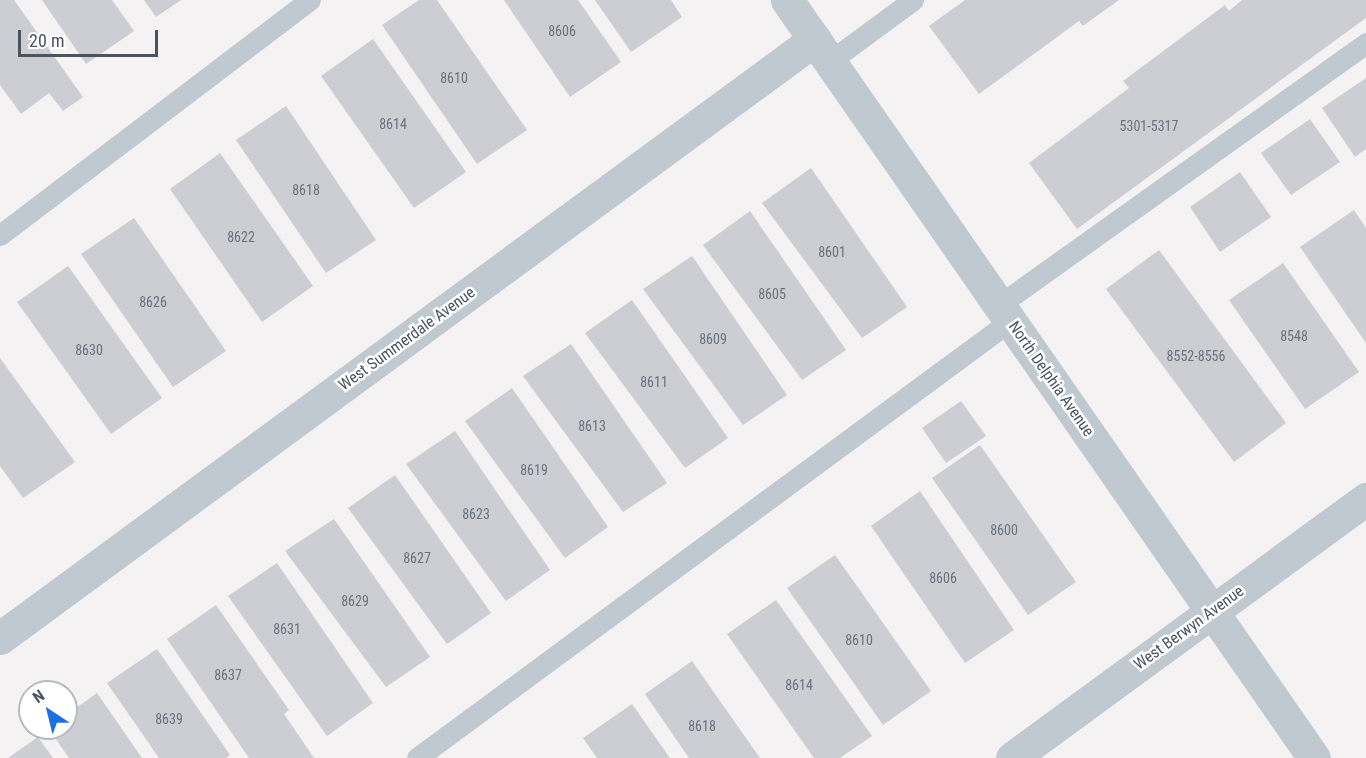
<!DOCTYPE html>
<style>
body{margin:0}
#map{position:relative;width:1366px;height:758px;overflow:hidden;background:#f4f2f2;font-family:"Roboto Condensed",sans-serif}
div>[style]{position:absolute}
[style*='--x']{left:calc(var(--x)*1px);top:calc(var(--y)*1px);width:calc(var(--w)*1px);rotate:calc(var(--a)*1deg)}
.building>*{inset:0;background:#ccced4}
.lane>*{height:21px;margin:-10.5px;padding:0 10.5px;transform-origin:10.5px;border-radius:10.5px;background:#c0c8d0}
.street>*{height:33px;margin:-16.5px;padding:0 16.5px;transform-origin:16.5px;border-radius:16.5px;background:#c0c8d0}
span{translate:-50% -50%;white-space:nowrap;text-align:center;line-height:1.15;-webkit-text-stroke:5px #fff;paint-order:stroke}
.number-label{font-size:14px;color:#6a727c}
.number-label span{-webkit-text-stroke-width:0}
.street-label{font-size:16px;color:#49545f}
.north{position:absolute;left:18px;top:680px;width:60px;height:60px;box-sizing:border-box;background:#fff;border:2px solid #b6bbbf;border-radius:50%;rotate:325deg;font-size:16px;font-weight:700;line-height:24px;text-align:center;color:#49545f}
.north::after{content:'';display:block;margin:auto;width:21px;height:27px;background:#1b70e4;clip-path:polygon(50% 0,100% 100%,50% 72%,0 100%)}
.scale{position:absolute;left:18px;top:30px;width:140px;height:27px;box-sizing:border-box;border:3px solid #49545f;border-top:0;padding-left:8px;font-size:18px;line-height:21px;white-space:nowrap;color:#49545f;-webkit-text-stroke:4px #fff;paint-order:stroke}
</style>
<div id="map">
<div class="building">
<i style="clip-path:polygon(0 0,14px 0,83px 97px,63px 111px,49px 93px,21px 114px,0 85px)"></i>
<i style="clip-path:polygon(42px 0,112px 0,134px 31px,86px 64px)"></i>
<i style="clip-path:polygon(144px 0,181px 0,156px 17px)"></i>
<i style="clip-path:polygon(419px 0,437px 0,527px 130px,477px 164px,382px 25px)"></i>
<i style="clip-path:polygon(504px 0,578px 0,621px 62px,570px 97px)"></i>
<i style="clip-path:polygon(595px 0,671px 0,682px 17px,631px 52px)"></i>
<i style="clip-path:polygon(965px 0,1119px 0,1083px 26px,1079px 21px,979px 94px,929px 26px)"></i>
<i style="clip-path:polygon(1242px 0,1366px 0,1366px 18px,1077px 229px,1029px 163px,1129px 88px,1123px 81px,1225px 5px,1229px 11px)"></i>
<i style="clip-path:polygon(373px 39px,466px 172px,414px 208px,321px 76px)"></i>
<i style="clip-path:polygon(1366px 78px,1366px 149px,1355px 157px,1322px 108px)"></i>
<i style="clip-path:polygon(286px 106px,376px 240px,326px 273px,236px 140px)"></i>
<i style="clip-path:polygon(1310px 119px,1340px 162px,1291px 195px,1261px 153px)"></i>
<i style="clip-path:polygon(220px 153px,313px 286px,262px 322px,170px 189px)"></i>
<i style="clip-path:polygon(811px 168px,907px 307px,862px 338px,762px 203px)"></i>
<i style="clip-path:polygon(1240px 172px,1271px 217px,1220px 252px,1190px 207px)"></i>
<i style="clip-path:polygon(1354px 210px,1366px 228px,1366px 343px,1300px 247px)"></i>
<i style="clip-path:polygon(750px 211px,846px 350px,802px 380px,703px 245px)"></i>
<i style="clip-path:polygon(134px 218px,226px 351px,173px 387px,81px 254px)"></i>
<i style="clip-path:polygon(1159px 250px,1286px 423px,1234px 462px,1106px 289px)"></i>
<i style="clip-path:polygon(692px 256px,787px 395px,743px 425px,643px 289px)"></i>
<i style="clip-path:polygon(1283px 263px,1359px 372px,1305px 409px,1229px 300px)"></i>
<i style="clip-path:polygon(68px 266px,162px 398px,111px 434px,17px 302px)"></i>
<i style="clip-path:polygon(632px 300px,728px 438px,685px 468px,585px 333px)"></i>
<i style="clip-path:polygon(571px 344px,667px 483px,623px 512px,523px 376px)"></i>
<i style="clip-path:polygon(0 358px,75px 462px,23px 498px,0 466px)"></i>
<i style="clip-path:polygon(512px 388px,608px 527px,565px 558px,465px 421px)"></i>
<i style="clip-path:polygon(961px 401px,986px 436px,946px 463px,922px 428px)"></i>
<i style="clip-path:polygon(455px 431px,550px 570px,506px 601px,406px 464px)"></i>
<i style="clip-path:polygon(980px 445px,1076px 582px,1028px 615px,932px 478px)"></i>
<i style="clip-path:polygon(395px 475px,491px 613px,447px 644px,348px 508px)"></i>
<i style="clip-path:polygon(920px 491px,1014px 630px,965px 663px,871px 526px)"></i>
<i style="clip-path:polygon(334px 519px,430px 657px,386px 687px,285px 551px)"></i>
<i style="clip-path:polygon(835px 555px,931px 691px,883px 725px,787px 588px)"></i>
<i style="clip-path:polygon(277px 563px,373px 703px,327px 736px,228px 596px)"></i>
<i style="clip-path:polygon(776px 600px,872px 736px,840px 758px,814px 758px,727px 634px)"></i>
<i style="clip-path:polygon(216px 605px,289px 710px,284px 714px,314px 758px,249px 758px,167px 639px)"></i>
<i style="clip-path:polygon(157px 649px,230px 755px,226px 758px,159px 758px,107px 683px)"></i>
<i style="clip-path:polygon(692px 661px,760px 758px,689px 758px,645px 694px)"></i>
<i style="clip-path:polygon(97px 693px,142px 758px,69px 758px,48px 728px,66px 728px,66px 715px)"></i>
<i style="clip-path:polygon(632px 704px,670px 758px,597px 758px,583px 738px)"></i>
<i style="clip-path:polygon(38px 737px,53px 758px,8px 758px)"></i>
</div>
<div class="lane">
<i style="--x:830;--y:61;--w:103;--a:-36.3"></i>
<i style="--x:0;--y:235;--w:389;--a:-37.2"></i>
<i style="--x:999;--y:305;--w:451;--a:-35.5"></i>
<i style="--x:417;--y:758;--w:737;--a:-36.39"></i>
</div>
<div class="street">
<i style="--x:787;--y:0;--w:923;--a:55.19"></i>
<i style="--x:0;--y:638;--w:1011;--a:-36.31"></i>
<i style="--x:1012;--y:758;--w:439;--a:-36.2"></i>
</div>
<div class="number-label">
<span style="left:562px;top:31px">8606</span>
<span style="left:454px;top:78px">8610</span>
<span style="left:393px;top:124px">8614</span>
<span style="left:1149px;top:126px">5301-5317</span>
<span style="left:306px;top:190px">8618</span>
<span style="left:241px;top:237px">8622</span>
<span style="left:832px;top:252px">8601</span>
<span style="left:772px;top:294px">8605</span>
<span style="left:153px;top:302px">8626</span>
<span style="left:1294px;top:336px">8548</span>
<span style="left:713px;top:339px">8609</span>
<span style="left:89px;top:350px">8630</span>
<span style="left:1196px;top:356px">8552-8556</span>
<span style="left:654px;top:382px">8611</span>
<span style="left:592px;top:426px">8613</span>
<span style="left:534px;top:470px">8619</span>
<span style="left:476px;top:514px">8623</span>
<span style="left:1004px;top:530px">8600</span>
<span style="left:417px;top:558px">8627</span>
<span style="left:943px;top:578px">8606</span>
<span style="left:355px;top:601px">8629</span>
<span style="left:287px;top:629px">8631</span>
<span style="left:859px;top:640px">8610</span>
<span style="left:228px;top:675px">8637</span>
<span style="left:799px;top:685px">8614</span>
<span style="left:169px;top:719px">8639</span>
<span style="left:702px;top:726px">8618</span>
</div>
<div class="street-label">
<span style="left:407px;top:339px;rotate:-36deg">West Summerdale Avenue</span>
<span style="left:1051px;top:379px;rotate:55deg">North Delphia Avenue</span>
<span style="left:1189px;top:628px;rotate:-36deg">West Berwyn Avenue</span>
</div>
<div class="north">N</div>
<div class="scale">20 m</div>
</div>
